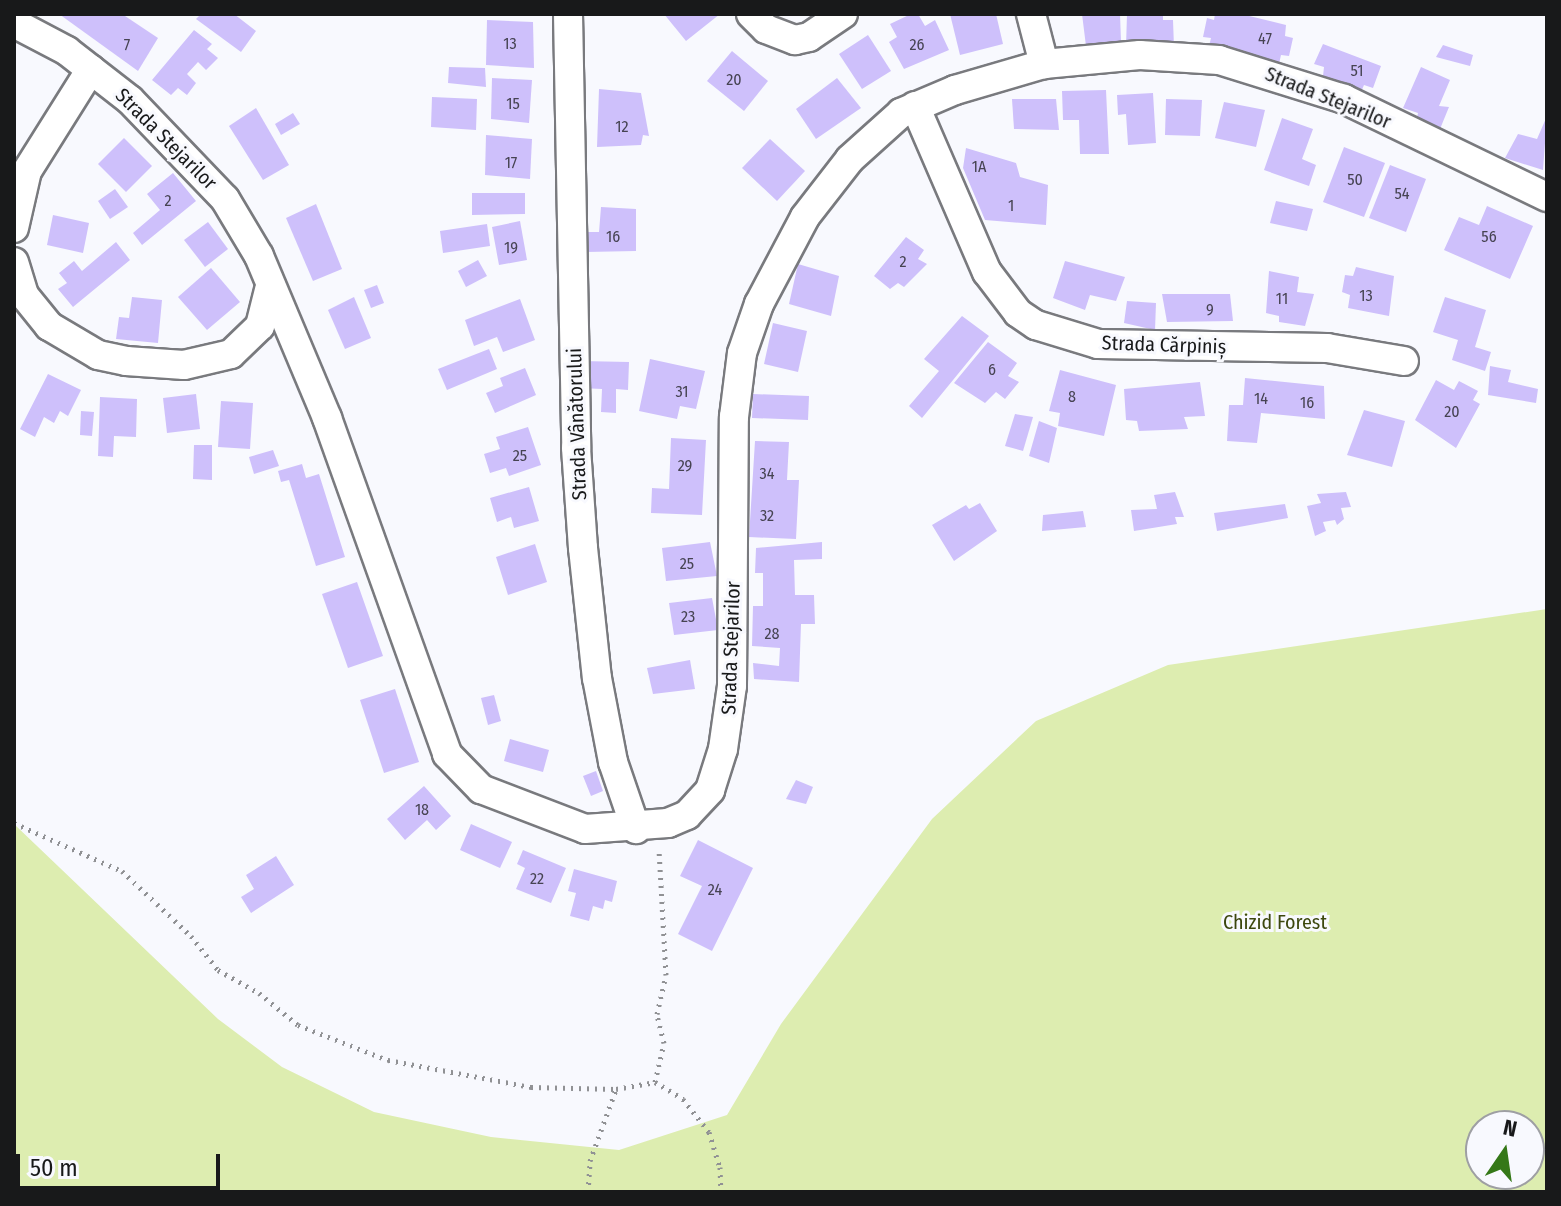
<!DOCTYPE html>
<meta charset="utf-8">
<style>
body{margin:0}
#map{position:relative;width:1561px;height:1206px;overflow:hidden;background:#f8f9fe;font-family:"Fira Sans Condensed",sans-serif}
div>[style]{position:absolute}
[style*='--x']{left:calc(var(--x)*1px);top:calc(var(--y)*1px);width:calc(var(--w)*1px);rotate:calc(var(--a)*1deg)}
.green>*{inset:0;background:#ddedb0}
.building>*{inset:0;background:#cec0fb}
.path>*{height:5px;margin-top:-2.5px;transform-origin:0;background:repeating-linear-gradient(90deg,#909194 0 2px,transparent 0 8px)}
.roads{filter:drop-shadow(2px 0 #797a7e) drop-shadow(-2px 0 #797a7e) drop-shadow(0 2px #797a7e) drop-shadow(0 -2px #797a7e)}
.minor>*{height:28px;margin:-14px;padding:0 14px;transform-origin:14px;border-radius:14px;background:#fff}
span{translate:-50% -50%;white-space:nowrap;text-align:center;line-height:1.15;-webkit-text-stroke:6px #f8f9fe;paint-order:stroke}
.number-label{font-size:16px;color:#464352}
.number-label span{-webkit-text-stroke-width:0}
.street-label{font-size:20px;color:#18191a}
.park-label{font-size:20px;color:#3c470e}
.frame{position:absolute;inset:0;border:16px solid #18191a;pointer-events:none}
.north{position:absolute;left:1465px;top:1110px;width:80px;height:80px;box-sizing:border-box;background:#f8f9fe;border:2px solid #9e9fa3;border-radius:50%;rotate:13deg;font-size:22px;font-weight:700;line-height:32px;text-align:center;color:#18191a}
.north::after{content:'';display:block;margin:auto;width:28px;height:36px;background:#357818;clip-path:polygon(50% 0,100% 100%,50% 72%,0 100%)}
.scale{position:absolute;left:16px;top:1154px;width:204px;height:36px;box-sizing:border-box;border:4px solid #18191a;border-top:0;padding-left:10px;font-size:24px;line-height:28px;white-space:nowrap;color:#18191a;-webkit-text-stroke:6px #f8f9fe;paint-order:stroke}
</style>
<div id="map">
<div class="green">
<i style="clip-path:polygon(evenodd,1547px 609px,1547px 1192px,14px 1192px,14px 824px,218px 1019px,282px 1067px,374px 1112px,491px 1137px,619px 1150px,727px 1115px,781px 1024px,932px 819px,1036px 721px,1168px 665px,1547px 609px,1481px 1126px,1529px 1126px,1529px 1174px,1481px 1174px,1481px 1126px)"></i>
</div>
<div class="building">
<i style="clip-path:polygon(59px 14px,122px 14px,158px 38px,138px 71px)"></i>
<i style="clip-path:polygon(201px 14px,234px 14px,256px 31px,241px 52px,196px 19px)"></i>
<i style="clip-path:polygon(664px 14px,720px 14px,686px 41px)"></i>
<i style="clip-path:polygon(911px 14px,918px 14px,925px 26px,935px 20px,949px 50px,904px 69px,889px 42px,897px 37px,890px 24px)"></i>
<i style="clip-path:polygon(950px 14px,996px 14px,1003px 44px,960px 55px)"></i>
<i style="clip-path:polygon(1082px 14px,1120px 14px,1121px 42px,1086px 46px)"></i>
<i style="clip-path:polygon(1127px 14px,1163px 14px,1163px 20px,1173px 20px,1174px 47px,1126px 46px)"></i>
<i style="clip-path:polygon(1215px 14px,1241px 14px,1286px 25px,1285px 36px,1293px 38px,1289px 56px,1281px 55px,1279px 64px,1209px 46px,1211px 38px,1203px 37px,1207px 18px,1214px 20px)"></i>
<i style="clip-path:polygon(487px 20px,533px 22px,534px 68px,486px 65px)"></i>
<i style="clip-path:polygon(194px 30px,212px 44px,207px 49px,218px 58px,206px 70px,198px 62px,187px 74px,196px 83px,187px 95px,178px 88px,171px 95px,152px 80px)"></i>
<i style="clip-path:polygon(868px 35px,891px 71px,862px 89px,839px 54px)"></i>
<i style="clip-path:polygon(1323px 44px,1381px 66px,1373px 88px,1364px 85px,1361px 92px,1323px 76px,1324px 67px,1314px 64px)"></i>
<i style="clip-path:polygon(1443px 45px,1473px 55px,1470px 66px,1436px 57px)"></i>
<i style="clip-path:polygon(732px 51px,768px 81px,744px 111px,707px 81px)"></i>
<i style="clip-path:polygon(449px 67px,485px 68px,486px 87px,448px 83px)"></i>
<i style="clip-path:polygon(1421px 67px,1450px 80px,1439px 106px,1449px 107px,1440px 129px,1416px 122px,1418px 113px,1403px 108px)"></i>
<i style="clip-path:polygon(492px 78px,532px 80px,529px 123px,491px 119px)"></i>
<i style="clip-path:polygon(837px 78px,861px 108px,816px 139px,796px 109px)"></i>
<i style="clip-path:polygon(599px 89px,641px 93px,649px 136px,643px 135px,641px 145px,597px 147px)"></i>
<i style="clip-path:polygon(1106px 90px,1109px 154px,1080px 154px,1079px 120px,1063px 120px,1062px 91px)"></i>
<i style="clip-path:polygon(1153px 93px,1156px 143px,1128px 145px,1126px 114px,1118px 115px,1117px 95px)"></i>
<i style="clip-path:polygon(432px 97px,477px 99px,476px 130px,431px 127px)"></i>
<i style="clip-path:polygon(1012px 99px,1056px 99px,1059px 130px,1014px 129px)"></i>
<i style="clip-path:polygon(1166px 99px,1202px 100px,1200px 136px,1165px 135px)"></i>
<i style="clip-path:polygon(1224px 102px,1265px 110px,1256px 147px,1215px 138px)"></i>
<i style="clip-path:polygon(256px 108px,289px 165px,263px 180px,229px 126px)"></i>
<i style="clip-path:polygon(293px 113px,300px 124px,281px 135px,275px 124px)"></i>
<i style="clip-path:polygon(1547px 116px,1543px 170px,1505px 158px,1518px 134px,1537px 139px)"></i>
<i style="clip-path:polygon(1282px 118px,1313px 129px,1302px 159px,1316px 165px,1309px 186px,1264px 170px)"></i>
<i style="clip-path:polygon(486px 135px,532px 139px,530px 179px,485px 175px)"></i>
<i style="clip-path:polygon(124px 138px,152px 166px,126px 192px,98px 164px)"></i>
<i style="clip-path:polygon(770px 139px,805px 171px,777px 201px,742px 168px)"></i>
<i style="clip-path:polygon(1344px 147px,1385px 163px,1364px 217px,1323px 202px)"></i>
<i style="clip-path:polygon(966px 148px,1016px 163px,1020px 177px,1048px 185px,1046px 225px,985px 220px,963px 168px)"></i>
<i style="clip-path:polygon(1390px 165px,1426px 179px,1406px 232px,1369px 218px)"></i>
<i style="clip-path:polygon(173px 173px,196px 201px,142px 245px,133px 233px,160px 210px,147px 194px)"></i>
<i style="clip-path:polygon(115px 189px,128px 207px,110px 219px,98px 201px)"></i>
<i style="clip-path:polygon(472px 193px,525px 193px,525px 214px,472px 215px)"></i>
<i style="clip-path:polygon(1276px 201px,1313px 209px,1307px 231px,1270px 223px)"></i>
<i style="clip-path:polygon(316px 204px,342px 269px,313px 281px,286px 218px)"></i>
<i style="clip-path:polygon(1487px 206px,1533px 226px,1510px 279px,1444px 250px,1459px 217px,1479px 225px)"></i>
<i style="clip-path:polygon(601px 207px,636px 209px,636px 251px,586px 252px,588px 232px,599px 232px)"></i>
<i style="clip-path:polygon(53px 215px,89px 223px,83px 253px,47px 245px)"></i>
<i style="clip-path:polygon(520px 221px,527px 260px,499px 265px,492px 227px)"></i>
<i style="clip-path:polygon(208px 222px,228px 249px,205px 267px,184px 240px)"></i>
<i style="clip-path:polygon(487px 224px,490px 246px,443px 253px,440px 231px)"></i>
<i style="clip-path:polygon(906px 237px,924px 250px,918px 259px,927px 264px,904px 287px,898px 283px,890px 289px,874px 276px)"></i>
<i style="clip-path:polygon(116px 242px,130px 260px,73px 307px,58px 289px,67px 283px,59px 273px,74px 261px,82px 271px)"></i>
<i style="clip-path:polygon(478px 260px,487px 276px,466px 287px,458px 271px)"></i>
<i style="clip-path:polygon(1065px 261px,1125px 277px,1116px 301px,1090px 295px,1085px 310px,1053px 298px)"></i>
<i style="clip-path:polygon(798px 264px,839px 276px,831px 316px,789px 304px)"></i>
<i style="clip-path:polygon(1356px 267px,1394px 276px,1389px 316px,1348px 308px,1350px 295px,1342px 292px,1345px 275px,1353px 276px)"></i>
<i style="clip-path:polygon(211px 268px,240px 302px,207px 330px,178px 297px)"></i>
<i style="clip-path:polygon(1269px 271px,1299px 277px,1297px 292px,1314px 294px,1305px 326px,1279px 322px,1279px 316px,1266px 313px)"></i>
<i style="clip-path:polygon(377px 285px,384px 303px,371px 308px,364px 290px)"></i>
<i style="clip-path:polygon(1162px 294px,1230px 294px,1233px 321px,1167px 322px)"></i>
<i style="clip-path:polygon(132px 297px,162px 300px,158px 343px,116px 339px,119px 317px,129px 318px)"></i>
<i style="clip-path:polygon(354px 297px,371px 338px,345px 349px,328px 310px)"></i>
<i style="clip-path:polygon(1445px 297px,1486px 310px,1475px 347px,1491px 352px,1485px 371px,1452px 360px,1458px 340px,1433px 332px)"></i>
<i style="clip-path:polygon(520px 299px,535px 340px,503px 352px,497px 337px,474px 346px,465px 320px)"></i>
<i style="clip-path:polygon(1127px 301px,1156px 303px,1155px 330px,1124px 323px)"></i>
<i style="clip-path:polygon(962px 316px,989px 336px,922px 418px,909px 406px,939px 371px,924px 359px)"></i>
<i style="clip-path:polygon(773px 323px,807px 331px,798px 372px,764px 364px)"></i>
<i style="clip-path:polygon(988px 342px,1017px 363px,1008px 376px,1019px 382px,1005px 399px,996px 392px,985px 403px,954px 383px)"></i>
<i style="clip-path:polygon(489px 349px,497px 369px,447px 390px,438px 369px)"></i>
<i style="clip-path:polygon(650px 359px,705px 371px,696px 409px,680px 406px,677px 419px,639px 411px)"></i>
<i style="clip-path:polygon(581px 361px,629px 362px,628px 390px,616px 389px,616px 413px,601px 412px,602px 389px,580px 388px)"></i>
<i style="clip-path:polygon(1490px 366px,1511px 370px,1508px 382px,1538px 389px,1536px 403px,1488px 395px)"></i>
<i style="clip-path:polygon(525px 368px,536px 395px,495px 413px,486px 393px,503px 386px,500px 378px)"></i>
<i style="clip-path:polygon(1060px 370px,1116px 385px,1104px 436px,1058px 426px,1060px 413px,1049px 411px)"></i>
<i style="clip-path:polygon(48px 374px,81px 390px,68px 416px,60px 411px,54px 423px,44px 417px,35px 437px,20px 429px)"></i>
<i style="clip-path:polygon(1245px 378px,1324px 386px,1325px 419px,1261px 413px,1257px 443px,1227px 441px,1229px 405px,1243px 405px)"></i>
<i style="clip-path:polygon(1436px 380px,1454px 390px,1459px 381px,1478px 391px,1473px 400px,1480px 404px,1456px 448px,1415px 420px)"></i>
<i style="clip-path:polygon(1200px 382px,1205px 416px,1184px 417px,1188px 429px,1139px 431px,1137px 421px,1126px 420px,1124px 389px)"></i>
<i style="clip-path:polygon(196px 394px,200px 429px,167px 433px,163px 398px)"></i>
<i style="clip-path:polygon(753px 394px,809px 396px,808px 420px,752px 418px)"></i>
<i style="clip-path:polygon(100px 397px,137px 399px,136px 437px,114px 436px,113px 457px,98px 456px)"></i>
<i style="clip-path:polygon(221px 401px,253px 403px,250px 449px,218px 447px)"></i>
<i style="clip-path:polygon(1364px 410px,1405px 421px,1392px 467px,1347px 455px)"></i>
<i style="clip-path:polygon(81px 411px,94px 412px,92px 436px,80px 435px)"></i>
<i style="clip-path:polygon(1015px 414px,1033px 417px,1023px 451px,1005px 446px)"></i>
<i style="clip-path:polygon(1039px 421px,1057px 428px,1049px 463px,1029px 456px)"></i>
<i style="clip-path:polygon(528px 427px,541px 465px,509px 476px,506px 468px,490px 473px,484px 454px,500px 449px,496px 437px)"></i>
<i style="clip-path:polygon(671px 438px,706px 440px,702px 515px,651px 513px,652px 488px,669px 489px)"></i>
<i style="clip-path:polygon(755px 441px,789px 442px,787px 480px,799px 480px,796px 539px,749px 537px)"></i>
<i style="clip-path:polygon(194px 445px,212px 445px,212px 480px,193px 479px)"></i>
<i style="clip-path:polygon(273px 450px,279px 466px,254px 474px,249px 457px)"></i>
<i style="clip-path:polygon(302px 464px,306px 478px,319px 474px,345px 557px,316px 566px,289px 480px,281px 482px,278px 471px)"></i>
<i style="clip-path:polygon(529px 487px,539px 521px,514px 528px,511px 517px,497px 522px,490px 498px)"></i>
<i style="clip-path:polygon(1175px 492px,1184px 517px,1175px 517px,1177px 524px,1134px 531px,1131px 510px,1157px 509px,1154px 495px)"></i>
<i style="clip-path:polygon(1346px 492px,1351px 507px,1341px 508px,1344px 519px,1337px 525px,1335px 520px,1323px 522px,1326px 531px,1315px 536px,1307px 506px,1321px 503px,1317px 494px)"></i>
<i style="clip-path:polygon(980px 503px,997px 531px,954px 561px,932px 525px,966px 505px,969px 509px)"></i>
<i style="clip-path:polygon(1285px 504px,1288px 518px,1217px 531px,1214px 513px)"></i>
<i style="clip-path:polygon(1083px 511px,1086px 527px,1042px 531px,1043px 515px)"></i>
<i style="clip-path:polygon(710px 542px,717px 576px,666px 581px,662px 548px)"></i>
<i style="clip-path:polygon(822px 542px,822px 559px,794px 560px,795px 595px,814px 595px,815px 624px,801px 624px,799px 682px,754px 679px,753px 663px,779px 666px,780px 648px,752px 646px,753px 606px,763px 606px,763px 573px,755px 573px,756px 548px)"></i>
<i style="clip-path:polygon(535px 544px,547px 582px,508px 595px,496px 557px)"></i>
<i style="clip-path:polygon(357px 582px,383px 656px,348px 668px,322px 594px)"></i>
<i style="clip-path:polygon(712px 598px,718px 630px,674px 635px,669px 603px)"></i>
<i style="clip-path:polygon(690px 660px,695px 689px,653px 694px,647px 668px)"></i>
<i style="clip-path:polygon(395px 689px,419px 762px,384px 773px,360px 700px)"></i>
<i style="clip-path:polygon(494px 695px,501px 721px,488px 725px,481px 698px)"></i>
<i style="clip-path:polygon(510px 739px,549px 750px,543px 772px,504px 761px)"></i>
<i style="clip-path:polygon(596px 771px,603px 791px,591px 796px,583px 776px)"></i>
<i style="clip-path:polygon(796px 780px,813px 787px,806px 804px,786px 799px)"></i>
<i style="clip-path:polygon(424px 786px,451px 816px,436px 830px,427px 820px,405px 840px,387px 819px)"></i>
<i style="clip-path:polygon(471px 824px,512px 842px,500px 868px,460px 850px)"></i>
<i style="clip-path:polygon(698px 840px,753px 868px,712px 951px,678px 934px,702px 886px,680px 876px)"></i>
<i style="clip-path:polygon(523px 850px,566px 868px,551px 903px,516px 889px,525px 868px,517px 864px)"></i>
<i style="clip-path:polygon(276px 856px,294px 885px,251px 913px,241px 897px,254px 889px,246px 875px)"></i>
<i style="clip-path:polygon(574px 869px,617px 881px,612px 902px,605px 900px,603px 909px,593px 906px,589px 921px,570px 916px,576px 893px,568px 891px)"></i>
</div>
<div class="path">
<i style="--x:14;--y:823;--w:118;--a:24"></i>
<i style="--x:122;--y:871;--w:95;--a:43.3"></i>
<i style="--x:191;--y:936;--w:43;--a:51.5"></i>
<i style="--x:218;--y:970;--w:47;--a:29.3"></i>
<i style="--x:259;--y:993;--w:50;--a:39.4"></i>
<i style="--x:298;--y:1025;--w:97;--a:21.3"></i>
<i style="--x:388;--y:1060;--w:146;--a:10.7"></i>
<i style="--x:531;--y:1087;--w:85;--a:1.3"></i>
<i style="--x:616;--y:1089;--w:40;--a:-10"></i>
<i style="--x:655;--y:1082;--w:40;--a:-77"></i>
<i style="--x:664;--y:1043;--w:30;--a:-104"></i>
<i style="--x:657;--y:1014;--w:40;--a:-77"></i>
<i style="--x:666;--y:975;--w:125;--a:-93.2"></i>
<i style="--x:655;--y:1082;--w:33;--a:31"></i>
<i style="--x:683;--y:1099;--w:42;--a:51.8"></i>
<i style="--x:709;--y:1132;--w:37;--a:73"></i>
<i style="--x:720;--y:1167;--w:25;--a:88"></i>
<i style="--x:588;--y:1192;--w:31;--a:-86"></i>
<i style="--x:590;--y:1161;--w:77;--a:-70.1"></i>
</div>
<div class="roads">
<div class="minor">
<i style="--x:568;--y:14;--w:434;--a:88.9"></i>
<i style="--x:576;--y:448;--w:100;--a:86"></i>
<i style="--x:583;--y:548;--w:131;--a:83.9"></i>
<i style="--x:597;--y:678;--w:86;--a:79.2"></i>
<i style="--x:613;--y:762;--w:71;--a:71.1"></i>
<i style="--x:751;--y:14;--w:21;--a:45"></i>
<i style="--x:766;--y:29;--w:31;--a:21"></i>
<i style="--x:795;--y:40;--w:14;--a:-12"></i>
<i style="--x:809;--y:37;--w:41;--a:-34.1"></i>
<i style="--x:1031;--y:14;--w:52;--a:75.4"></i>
<i style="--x:14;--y:23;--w:60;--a:27.8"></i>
<i style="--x:67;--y:51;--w:80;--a:37.9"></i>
<i style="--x:130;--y:100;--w:137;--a:46.2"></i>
<i style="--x:225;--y:199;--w:66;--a:59.2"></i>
<i style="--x:259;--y:256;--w:176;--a:67.2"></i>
<i style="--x:327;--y:418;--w:357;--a:70.3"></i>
<i style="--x:447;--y:754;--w:49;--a:45.8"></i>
<i style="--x:481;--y:789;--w:111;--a:21"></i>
<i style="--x:585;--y:829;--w:83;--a:-4.1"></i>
<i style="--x:668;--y:823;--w:21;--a:-23"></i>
<i style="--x:687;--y:815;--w:34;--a:-47"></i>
<i style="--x:710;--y:790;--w:43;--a:-72.4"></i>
<i style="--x:723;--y:749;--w:64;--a:-81.9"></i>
<i style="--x:732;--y:686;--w:269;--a:-89.6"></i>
<i style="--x:734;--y:417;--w:64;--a:-82.9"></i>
<i style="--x:742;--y:353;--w:52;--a:-70.9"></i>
<i style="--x:759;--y:304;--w:98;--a:-62.1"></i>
<i style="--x:805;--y:217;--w:73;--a:-52.2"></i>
<i style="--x:850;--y:159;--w:69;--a:-42"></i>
<i style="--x:901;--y:113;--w:59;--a:-23.1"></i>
<i style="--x:955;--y:90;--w:93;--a:-16.3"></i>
<i style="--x:1044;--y:64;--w:96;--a:-5.4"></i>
<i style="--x:1140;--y:55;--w:79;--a:3.6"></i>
<i style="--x:1219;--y:60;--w:131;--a:17.3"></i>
<i style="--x:1344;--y:99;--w:225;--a:25.8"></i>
<i style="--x:915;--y:106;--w:181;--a:66.6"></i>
<i style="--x:987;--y:272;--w:51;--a:52.9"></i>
<i style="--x:1018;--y:313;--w:22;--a:34"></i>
<i style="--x:1036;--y:325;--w:65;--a:17"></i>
<i style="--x:1098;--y:344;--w:229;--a:1"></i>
<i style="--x:1327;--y:348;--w:78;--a:9.6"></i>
<i style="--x:14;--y:228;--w:58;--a:-77.2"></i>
<i style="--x:27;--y:171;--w:120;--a:-57.9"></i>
<i style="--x:14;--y:262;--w:34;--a:73"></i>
<i style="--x:24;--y:295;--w:40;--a:51"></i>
<i style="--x:49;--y:326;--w:57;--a:30.6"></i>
<i style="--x:98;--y:355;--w:29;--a:12"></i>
<i style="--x:126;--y:361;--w:58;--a:3.9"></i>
<i style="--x:184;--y:365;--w:48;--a:-13.2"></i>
<i style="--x:231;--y:354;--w:40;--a:-44"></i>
<i style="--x:260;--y:326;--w:37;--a:-76"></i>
</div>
</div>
<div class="number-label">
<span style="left:1265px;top:39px">47</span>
<span style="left:510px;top:44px">13</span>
<span style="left:127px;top:45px">7</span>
<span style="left:917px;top:45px">26</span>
<span style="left:1357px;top:71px">51</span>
<span style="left:734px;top:80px">20</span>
<span style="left:513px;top:104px">15</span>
<span style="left:622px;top:127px">12</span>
<span style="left:511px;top:163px">17</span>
<span style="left:979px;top:167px">1A</span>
<span style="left:1355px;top:180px">50</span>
<span style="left:1402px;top:194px">54</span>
<span style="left:168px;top:201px">2</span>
<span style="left:1011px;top:206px">1</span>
<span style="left:613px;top:237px">16</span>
<span style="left:1489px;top:237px">56</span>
<span style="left:511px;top:248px">19</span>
<span style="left:903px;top:262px">2</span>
<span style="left:1366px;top:296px">13</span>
<span style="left:1282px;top:299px">11</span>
<span style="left:1210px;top:310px">9</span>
<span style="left:992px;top:370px">6</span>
<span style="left:682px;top:392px">31</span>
<span style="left:1072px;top:397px">8</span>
<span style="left:1261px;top:399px">14</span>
<span style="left:1307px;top:403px">16</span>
<span style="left:1452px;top:412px">20</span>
<span style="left:520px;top:456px">25</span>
<span style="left:685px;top:466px">29</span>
<span style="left:767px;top:474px">34</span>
<span style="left:767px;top:516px">32</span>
<span style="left:687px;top:564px">25</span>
<span style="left:688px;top:617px">23</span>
<span style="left:772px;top:634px">28</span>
<span style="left:422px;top:810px">18</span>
<span style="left:537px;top:879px">22</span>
<span style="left:715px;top:890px">24</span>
</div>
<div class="street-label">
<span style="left:1328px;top:98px;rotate:22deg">Strada Stejarilor</span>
<span style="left:166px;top:139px;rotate:45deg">Strada Stejarilor</span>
<span style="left:1164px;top:345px;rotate:2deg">Strada Cărpiniș</span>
<span style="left:577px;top:424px;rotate:-92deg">Strada Vânătorului</span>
<span style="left:731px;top:648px;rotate:-88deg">Strada Stejarilor</span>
</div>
<div class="park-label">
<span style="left:1275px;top:922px">Chizid Forest</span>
</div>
<div class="frame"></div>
<div class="north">N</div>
<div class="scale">50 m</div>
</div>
